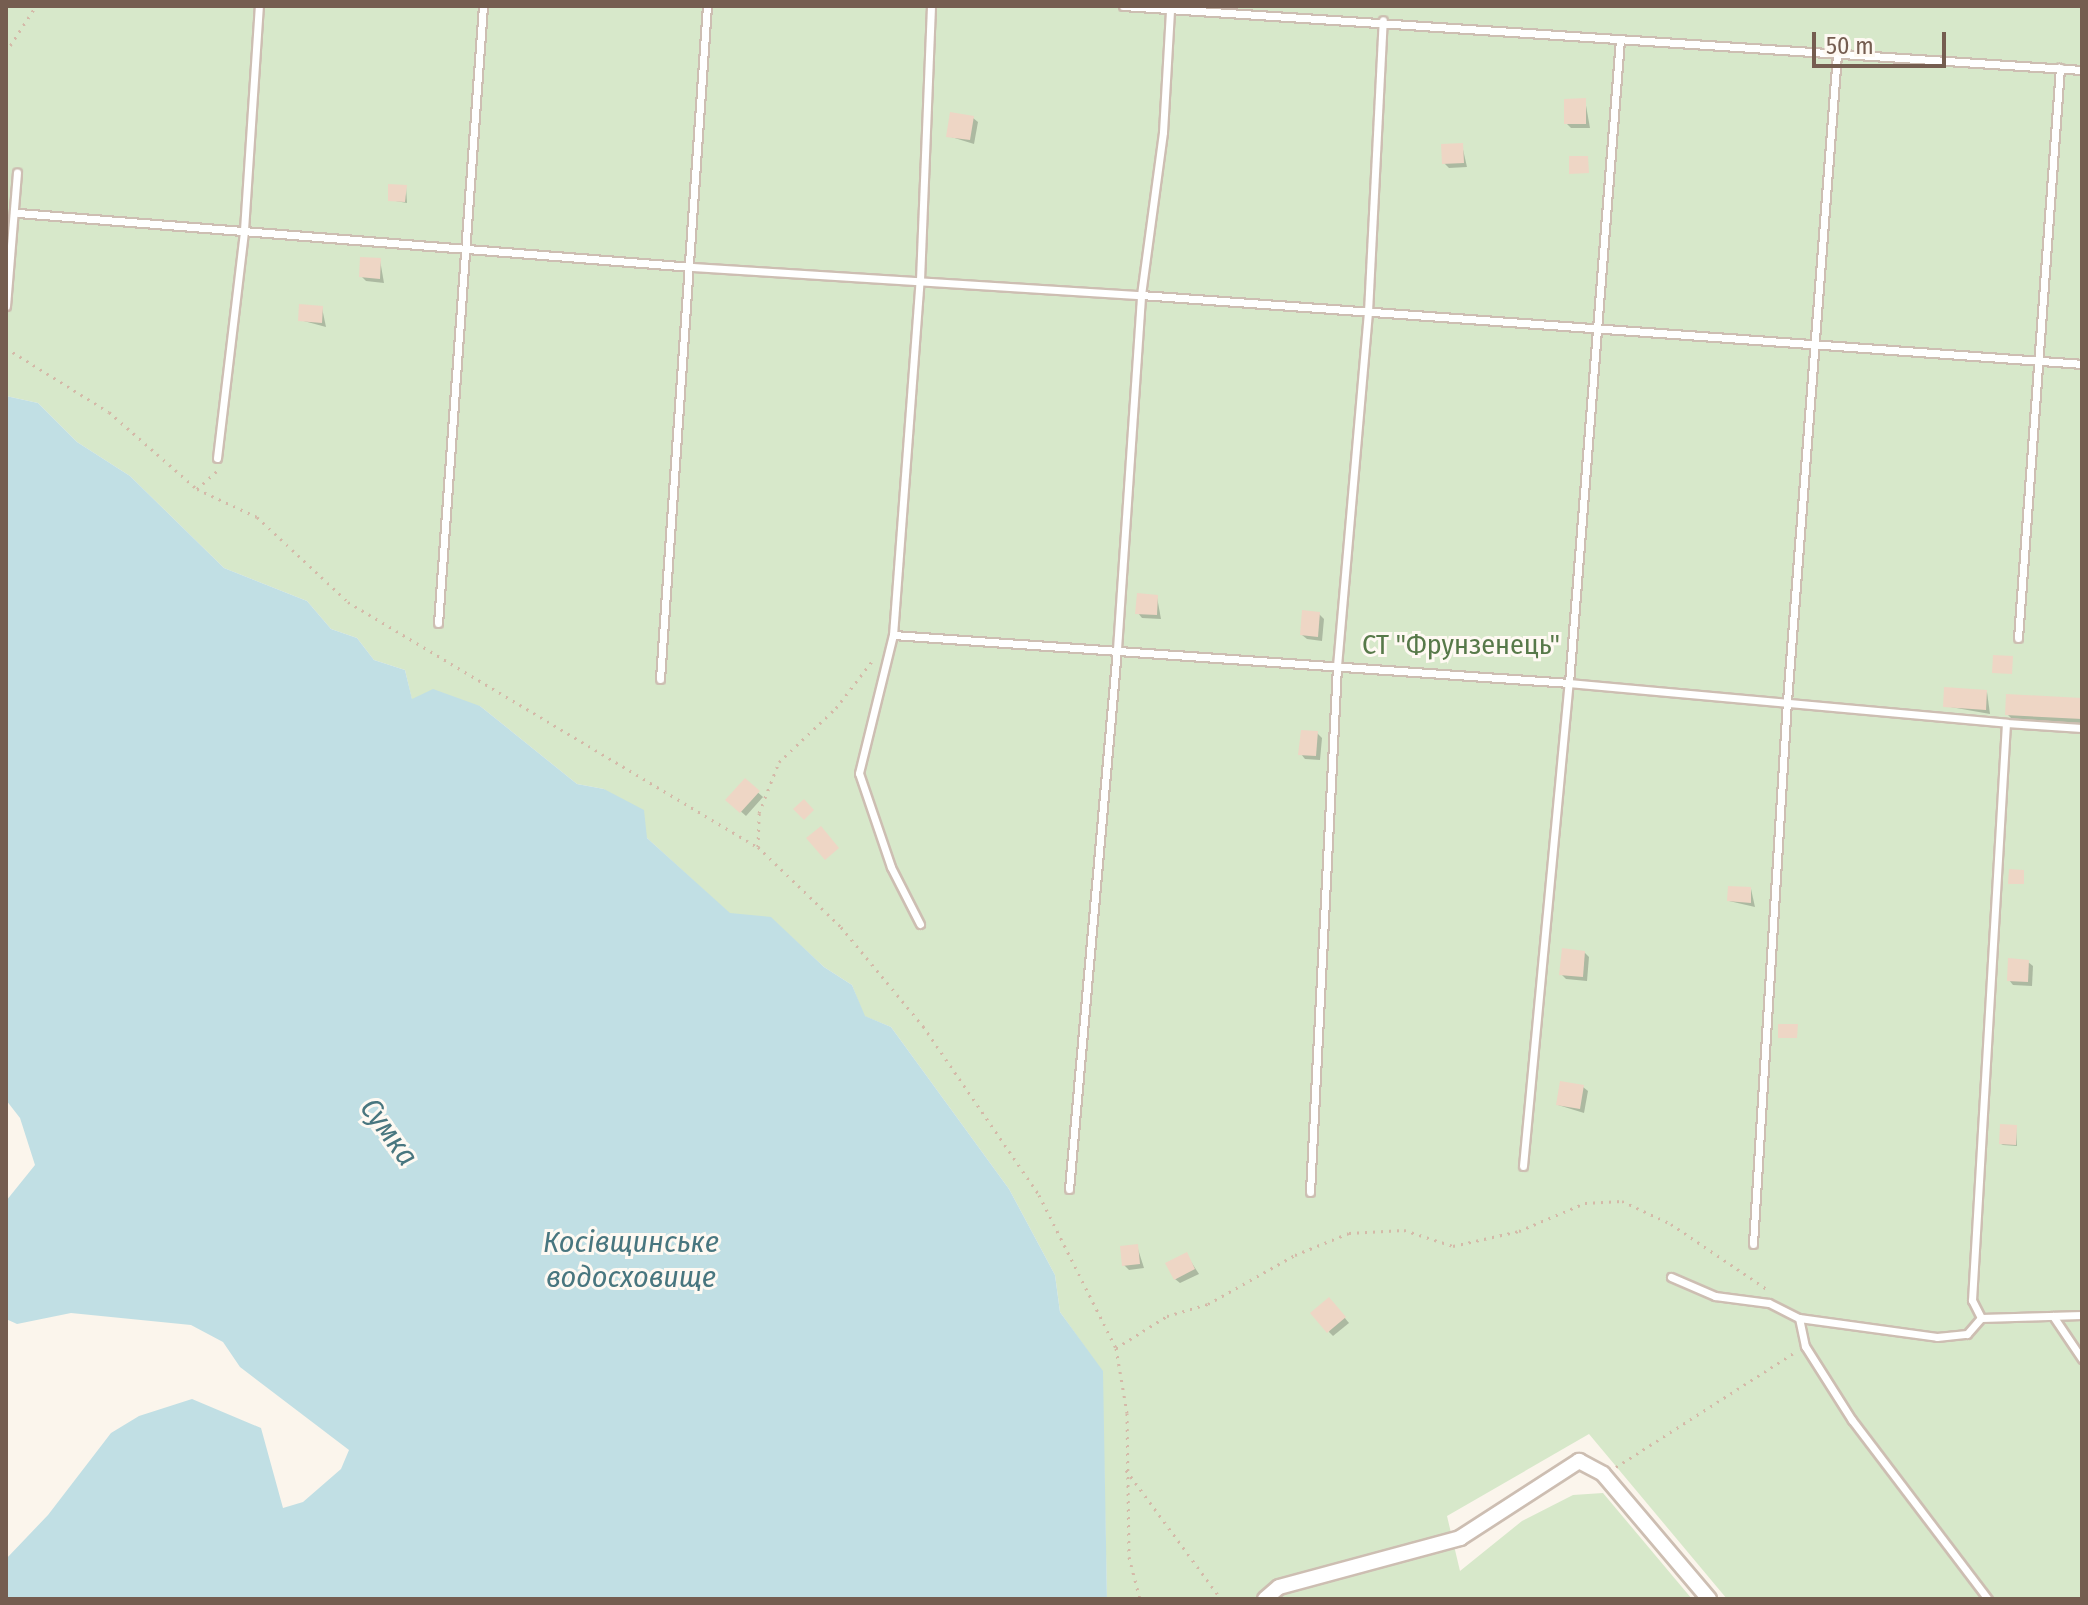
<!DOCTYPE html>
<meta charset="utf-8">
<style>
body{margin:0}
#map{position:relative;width:2088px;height:1605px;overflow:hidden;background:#fbf5ec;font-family:"Fira Sans Condensed",sans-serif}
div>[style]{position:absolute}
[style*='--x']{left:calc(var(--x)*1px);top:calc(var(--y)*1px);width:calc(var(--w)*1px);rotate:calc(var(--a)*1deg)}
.green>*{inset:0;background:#d7e8ca}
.water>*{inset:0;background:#c1dfe4}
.shadow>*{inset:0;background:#0003}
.building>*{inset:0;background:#eed6c5}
.path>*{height:3px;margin-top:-1.5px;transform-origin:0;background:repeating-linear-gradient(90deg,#d4b9a8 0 2px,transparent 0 8px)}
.roads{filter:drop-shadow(2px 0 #cdbeb2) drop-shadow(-2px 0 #cdbeb2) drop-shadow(0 2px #cdbeb2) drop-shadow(0 -2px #cdbeb2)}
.service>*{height:7px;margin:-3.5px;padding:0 3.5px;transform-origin:3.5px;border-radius:3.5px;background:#fff}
.minor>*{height:14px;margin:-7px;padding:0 7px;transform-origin:7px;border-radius:7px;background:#fff}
span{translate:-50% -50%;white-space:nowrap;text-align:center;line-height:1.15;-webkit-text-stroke:6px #fef9f2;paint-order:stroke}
.park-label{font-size:28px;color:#577949}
.water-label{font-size:30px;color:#48767f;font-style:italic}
.frame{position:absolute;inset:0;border:8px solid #755d50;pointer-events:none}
.scale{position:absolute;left:1812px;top:32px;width:134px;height:36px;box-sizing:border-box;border:4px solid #755d50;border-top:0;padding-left:10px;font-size:24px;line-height:28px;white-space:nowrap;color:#755d50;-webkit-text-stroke:6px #fef9f2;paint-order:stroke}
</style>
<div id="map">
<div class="green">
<i style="clip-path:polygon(6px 6px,2082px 6px,2082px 1599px,1727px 1599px,1589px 1434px,1447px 1516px,1460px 1571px,1522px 1521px,1573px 1495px,1603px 1493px,1692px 1599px,1107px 1599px,1102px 1371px,1060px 1312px,1055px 1275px,1009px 1189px,891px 1027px,864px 1016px,852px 985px,824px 967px,771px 918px,730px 914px,647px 838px,604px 789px,577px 784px,480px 706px,412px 700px,405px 670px,374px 660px,357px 638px,331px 629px,307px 601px,224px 568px,130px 476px,77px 442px,38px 403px,6px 396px)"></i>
</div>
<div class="water">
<i style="clip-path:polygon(6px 396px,38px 403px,77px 442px,130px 476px,224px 568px,307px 601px,331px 629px,357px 638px,374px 660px,405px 670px,412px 699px,433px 689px,480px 706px,577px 784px,604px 789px,644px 810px,647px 838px,730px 913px,771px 917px,824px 967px,852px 985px,865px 1016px,891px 1027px,1009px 1189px,1055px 1275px,1060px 1312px,1103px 1371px,1107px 1599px,6px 1599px,6px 1559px,48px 1515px,111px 1433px,139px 1416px,192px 1399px,261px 1428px,283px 1508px,303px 1502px,341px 1469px,349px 1450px,240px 1367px,223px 1342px,191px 1325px,71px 1313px,17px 1324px,6px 1319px,6px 1201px,35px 1165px,20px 1118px,6px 1100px)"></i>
</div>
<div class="shadow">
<i style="clip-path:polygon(1585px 100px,1590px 128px,1571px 128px,1566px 123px)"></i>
<i style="clip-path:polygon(973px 118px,978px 122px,974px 144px,948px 136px)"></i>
<i style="clip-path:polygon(1462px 145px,1467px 167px,1449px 168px,1444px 163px)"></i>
<i style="clip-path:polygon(406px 187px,407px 203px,390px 200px)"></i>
<i style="clip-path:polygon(380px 260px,384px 283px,366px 281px,361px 276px)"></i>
<i style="clip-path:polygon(322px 308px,326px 327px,300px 320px)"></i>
<i style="clip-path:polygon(1157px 597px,1161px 619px,1142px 618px,1138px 613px)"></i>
<i style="clip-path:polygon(1319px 614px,1324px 619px,1322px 641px,1307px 639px,1302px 635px)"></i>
<i style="clip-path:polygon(1987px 692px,1990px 714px,1945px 706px)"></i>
<i style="clip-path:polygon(2082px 700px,2082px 725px,2015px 722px,2007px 714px)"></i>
<i style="clip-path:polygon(1317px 733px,1322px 738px,1320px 760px,1305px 759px,1301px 754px)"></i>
<i style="clip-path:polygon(745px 781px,763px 797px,746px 816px,728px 800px)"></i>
<i style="clip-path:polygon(1751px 889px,1755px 907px,1729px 901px)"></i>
<i style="clip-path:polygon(1584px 952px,1589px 957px,1587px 981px,1566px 979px,1561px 974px)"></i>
<i style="clip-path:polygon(2028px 962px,2033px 966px,2032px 986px,2013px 985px,2009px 980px)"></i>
<i style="clip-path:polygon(1583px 1087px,1588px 1091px,1584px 1113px,1558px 1105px)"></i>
<i style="clip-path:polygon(2016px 1127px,2017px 1146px,2003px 1145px,2001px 1144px)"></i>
<i style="clip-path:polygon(1137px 1246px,1144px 1268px,1129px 1270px,1124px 1265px)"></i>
<i style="clip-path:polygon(1186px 1254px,1199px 1274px,1180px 1283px,1175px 1279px)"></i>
<i style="clip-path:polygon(1334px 1305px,1349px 1323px,1333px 1336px,1329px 1332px)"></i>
</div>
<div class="building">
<i style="clip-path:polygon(1586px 98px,1586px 124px,1564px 124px,1564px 99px)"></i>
<i style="clip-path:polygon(950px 112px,974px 116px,970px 140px,946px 137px)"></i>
<i style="clip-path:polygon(1463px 143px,1464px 163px,1442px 164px,1441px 144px)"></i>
<i style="clip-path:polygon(1569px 156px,1588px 156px,1589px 173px,1569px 174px)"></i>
<i style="clip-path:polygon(388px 184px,407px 185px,405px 202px,388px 201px)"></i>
<i style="clip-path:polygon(360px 257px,381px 258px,380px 279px,359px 277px)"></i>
<i style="clip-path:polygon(299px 304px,323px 306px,322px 323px,298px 321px)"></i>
<i style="clip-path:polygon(1137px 593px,1158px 595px,1157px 615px,1135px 614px)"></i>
<i style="clip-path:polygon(1302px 610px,1320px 612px,1318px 637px,1300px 635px)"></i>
<i style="clip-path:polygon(1993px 655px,2013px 656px,2012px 674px,1992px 673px)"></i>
<i style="clip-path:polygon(1944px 687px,1987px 690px,1986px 710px,1943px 707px)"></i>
<i style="clip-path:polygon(2006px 694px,2082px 698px,2082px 719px,2005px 715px)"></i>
<i style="clip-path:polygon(1301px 730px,1318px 731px,1316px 756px,1298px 755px)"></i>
<i style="clip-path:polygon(745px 778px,760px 791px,740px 813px,725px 800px)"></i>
<i style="clip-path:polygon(804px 799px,814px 810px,804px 820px,793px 809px)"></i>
<i style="clip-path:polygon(821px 826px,839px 848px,825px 860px,806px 838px)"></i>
<i style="clip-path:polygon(2009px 869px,2024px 870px,2024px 884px,2008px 884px)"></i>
<i style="clip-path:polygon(1728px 886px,1751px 887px,1751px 903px,1727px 901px)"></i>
<i style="clip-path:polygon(1562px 948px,1585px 951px,1583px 977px,1559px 975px)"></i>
<i style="clip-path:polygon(2008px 958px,2029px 960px,2028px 982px,2007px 981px)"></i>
<i style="clip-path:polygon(1778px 1024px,1798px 1024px,1797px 1038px,1778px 1038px)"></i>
<i style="clip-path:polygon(1560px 1081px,1584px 1085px,1580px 1109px,1556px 1105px)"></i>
<i style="clip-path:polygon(2000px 1124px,2017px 1125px,2016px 1145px,1999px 1144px)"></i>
<i style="clip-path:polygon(1138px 1244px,1140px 1264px,1122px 1266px,1120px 1246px)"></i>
<i style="clip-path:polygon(1187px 1252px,1195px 1269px,1174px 1280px,1165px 1263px)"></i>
<i style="clip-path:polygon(1329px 1297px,1346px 1317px,1327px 1333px,1310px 1313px)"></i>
</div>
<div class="path">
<i style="--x:6;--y:52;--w:55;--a:-56.9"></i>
<i style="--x:6;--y:348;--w:121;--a:31.9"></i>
<i style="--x:109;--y:412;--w:117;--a:41.2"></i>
<i style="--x:197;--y:489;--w:66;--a:25"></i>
<i style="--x:257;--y:517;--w:125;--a:43"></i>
<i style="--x:348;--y:602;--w:478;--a:30.9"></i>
<i style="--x:758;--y:847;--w:115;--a:43.9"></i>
<i style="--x:841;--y:927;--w:129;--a:50.4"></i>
<i style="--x:923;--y:1026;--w:205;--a:55.5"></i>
<i style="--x:1039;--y:1195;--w:171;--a:63.3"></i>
<i style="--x:1116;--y:1348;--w:66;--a:80.4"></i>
<i style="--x:1127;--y:1413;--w:144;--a:89.2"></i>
<i style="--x:1129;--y:1557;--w:43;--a:75.3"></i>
<i style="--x:197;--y:489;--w:27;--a:-42"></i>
<i style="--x:758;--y:847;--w:34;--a:-88"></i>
<i style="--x:759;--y:813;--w:55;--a:-68.6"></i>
<i style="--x:779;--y:762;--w:79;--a:-43.5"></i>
<i style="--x:836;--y:708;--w:61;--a:-52.4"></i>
<i style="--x:1116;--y:1348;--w:60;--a:-32.1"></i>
<i style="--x:1167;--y:1316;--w:43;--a:-16.3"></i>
<i style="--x:1208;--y:1304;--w:100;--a:-29.4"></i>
<i style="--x:1295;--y:1255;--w:58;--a:-22.2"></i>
<i style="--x:1349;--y:1233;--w:55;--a:-3.1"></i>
<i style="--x:1404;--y:1230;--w:52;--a:18.1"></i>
<i style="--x:1453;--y:1246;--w:68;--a:-12.8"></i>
<i style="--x:1519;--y:1231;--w:72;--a:-23"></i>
<i style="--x:1585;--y:1203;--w:37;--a:-3"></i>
<i style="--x:1622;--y:1201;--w:54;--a:25.1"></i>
<i style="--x:1671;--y:1224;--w:117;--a:34.2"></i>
<i style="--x:1616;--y:1467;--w:213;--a:-32.7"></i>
<i style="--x:1126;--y:1470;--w:160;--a:53.6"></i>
</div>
<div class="roads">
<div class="service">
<i style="--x:1123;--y:6;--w:961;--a:3.82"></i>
<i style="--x:18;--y:213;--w:676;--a:4.58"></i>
<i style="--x:692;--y:267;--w:450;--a:3.6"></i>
<i style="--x:1141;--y:295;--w:164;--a:-82.3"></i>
<i style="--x:1163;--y:132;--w:122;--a:-86.7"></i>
<i style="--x:6;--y:306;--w:134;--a:-85.3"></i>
<i style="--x:217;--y:458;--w:230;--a:-83.2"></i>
<i style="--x:244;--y:230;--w:225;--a:-86.2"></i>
<i style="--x:438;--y:623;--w:619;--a:-85.83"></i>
<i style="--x:893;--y:635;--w:678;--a:4.06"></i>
<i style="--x:1569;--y:683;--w:439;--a:5.2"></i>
<i style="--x:2006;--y:723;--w:578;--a:93.37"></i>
<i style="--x:1972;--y:1300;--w:20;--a:63"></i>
<i style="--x:1981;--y:1318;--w:101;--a:-1.7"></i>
<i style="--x:2018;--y:638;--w:572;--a:-85.79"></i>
<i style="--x:660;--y:679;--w:675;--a:-86.01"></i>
<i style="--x:2006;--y:723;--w:76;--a:3.8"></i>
<i style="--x:920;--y:924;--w:64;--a:-117"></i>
<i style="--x:891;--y:867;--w:99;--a:-108.8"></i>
<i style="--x:859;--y:773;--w:142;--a:-76.2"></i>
<i style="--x:893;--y:635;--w:356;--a:-85.7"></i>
<i style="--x:920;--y:280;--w:274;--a:-87.7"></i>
<i style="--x:1523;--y:1166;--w:485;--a:-84.6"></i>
<i style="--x:1569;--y:683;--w:646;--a:-85.47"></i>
<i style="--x:1069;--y:1189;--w:542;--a:-84.92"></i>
<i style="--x:1117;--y:649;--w:355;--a:-86.1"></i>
<i style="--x:1141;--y:295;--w:944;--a:4.19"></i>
<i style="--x:1310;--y:1192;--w:527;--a:-87.06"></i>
<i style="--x:1337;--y:666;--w:355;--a:-85"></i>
<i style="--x:1368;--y:312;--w:292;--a:-87.1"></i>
<i style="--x:1753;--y:1244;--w:544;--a:-86.42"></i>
<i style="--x:1787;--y:701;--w:649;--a:-85.58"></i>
<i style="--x:1671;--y:1277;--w:48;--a:23.4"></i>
<i style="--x:1715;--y:1296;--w:54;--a:7.4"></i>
<i style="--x:1769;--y:1303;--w:34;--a:27"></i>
<i style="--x:1799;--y:1318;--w:29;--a:78"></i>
<i style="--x:1805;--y:1346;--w:88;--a:57.6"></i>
<i style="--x:1852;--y:1420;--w:225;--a:52.8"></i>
<i style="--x:2053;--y:1316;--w:52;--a:56"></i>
<i style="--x:1799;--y:1318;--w:139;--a:7.8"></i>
<i style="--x:1937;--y:1337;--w:30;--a:-6"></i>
<i style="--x:1967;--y:1334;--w:21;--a:-49"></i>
</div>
<div class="minor">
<i style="--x:1265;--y:1599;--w:18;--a:-41"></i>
<i style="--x:1279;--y:1587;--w:188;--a:-15.1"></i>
<i style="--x:1460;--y:1538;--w:142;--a:-32.9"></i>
<i style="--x:1579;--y:1461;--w:27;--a:28"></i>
<i style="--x:1603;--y:1474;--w:164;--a:49.7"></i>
</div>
</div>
<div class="park-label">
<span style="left:1461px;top:645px">СТ "Фрунзенець"</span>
</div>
<div class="water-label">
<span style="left:389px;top:1132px;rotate:54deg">Сумка</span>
<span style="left:631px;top:1259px">Косівщинське<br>водосховище</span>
</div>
<div class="frame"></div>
<div class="scale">50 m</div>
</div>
